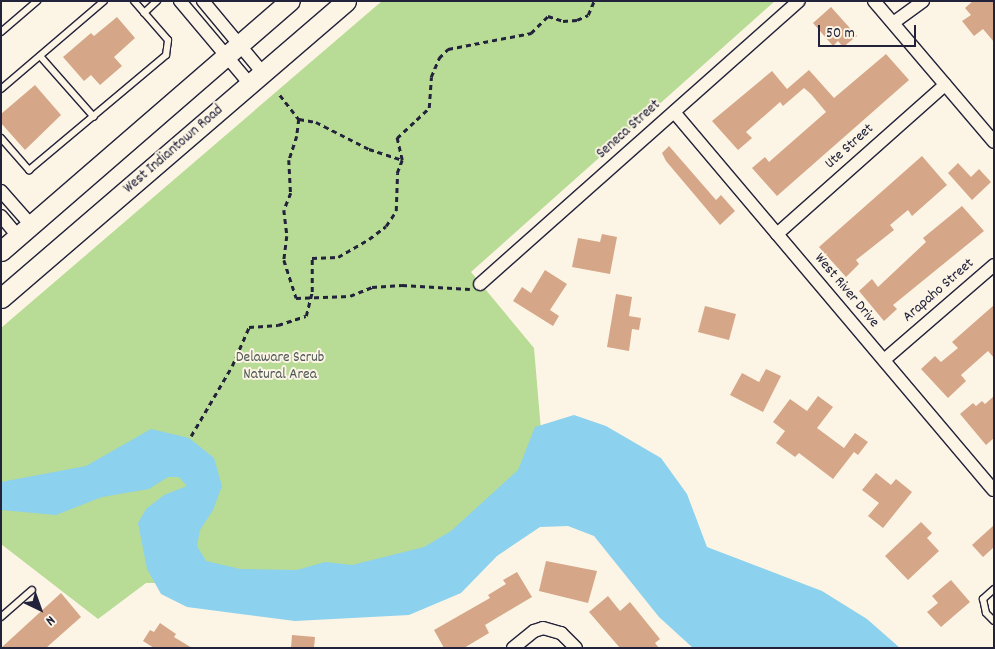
<!DOCTYPE html>
<style>
body{margin:0}
#map{position:relative;width:995px;height:649px;overflow:hidden;background:#fcf5e5;font-family:Dekko,sans-serif}
div>[style]{position:absolute}
[style*='--x']{left:calc(var(--x)*1px);top:calc(var(--y)*1px);width:calc(var(--w)*1px);rotate:calc(var(--a)*1deg)}
.green>*{inset:0;background:#b8db96}
.water>*{inset:0;background:#8cd1ed}
.building>*{inset:0;background:#d5a687}
.path>*{height:2.5px;margin-top:-1.25px;transform-origin:0;background:repeating-linear-gradient(90deg,#22223b 0 5px,transparent 0 9px)}
.roads{filter:drop-shadow(1px 0 #22223b) drop-shadow(-1px 0 #22223b) drop-shadow(0 1px #22223b) drop-shadow(0 -1px #22223b)}
.service>*{height:6px;margin:-3px;padding:0 3px;transform-origin:3px;border-radius:3px;background:#fcf5e5}
.minor>*{height:12px;margin:-6px;padding:0 6px;transform-origin:6px;border-radius:6px;background:#fcf5e5}
.primary>*{height:19px;margin:-9.5px;padding:0 9.5px;transform-origin:9.5px;border-radius:9.5px;background:#fcf5e5}
span{translate:-50% -50%;white-space:nowrap;text-align:center;line-height:1.15;-webkit-text-stroke:4px #fcf5e5;paint-order:stroke}
.street-label{font-size:15px;color:#22223b}
.park-label{font-size:15px;color:#4f5a56}
.frame{position:absolute;inset:0;border:2px solid #22223b;pointer-events:none}
.north{position:absolute;left:15px;top:584px;width:50px;height:50px;-webkit-text-stroke:4px #fcf5e5;paint-order:stroke;rotate:138deg;font-size:14px;font-weight:700;line-height:20px;text-align:center;color:#22223b}
.north::after{content:'';display:block;margin:auto;width:18px;height:22px;background:#22223b;clip-path:polygon(50% 0,100% 100%,50% 72%,0 100%)}
.scale{position:absolute;left:818px;top:25px;width:98px;height:22px;box-sizing:border-box;border:2px solid #22223b;border-top:0;padding-left:6px;font-size:15px;line-height:18px;white-space:nowrap;color:#22223b;-webkit-text-stroke:4px #fcf5e5;paint-order:stroke}
</style>
<div id="map">
<div class="green">
<i style="clip-path:polygon(382px 1px,775px 1px,471px 272px,534px 348px,542px 442px,501px 498px,436px 554px,266px 583px,146px 583px,98px 619px,1px 544px,1px 328px)"></i>
</div>
<div class="water">
<i style="clip-path:polygon(574px 415px,606px 426px,661px 458px,687px 494px,707px 547px,822px 591px,867px 619px,900px 648px,693px 648px,659px 617px,594px 536px,568px 526px,540px 527px,497px 556px,461px 593px,409px 615px,295px 621px,187px 607px,161px 594px,147px 569px,138px 523px,146px 509px,164px 495px,187px 486px,179px 477px,168px 477px,149px 489px,102px 497px,56px 515px,1px 510px,1px 482px,86px 466px,151px 429px,189px 438px,214px 458px,222px 486px,213px 510px,200px 530px,197px 546px,206px 561px,240px 569px,297px 570px,325px 562px,352px 565px,424px 547px,451px 531px,518px 470px,535px 427px)"></i>
</div>
<div class="building">
<i style="clip-path:polygon(973px 1px,994px 1px,994px 42px,983px 29px,974px 36px,962px 21px,971px 15px,965px 8px)"></i>
<i style="clip-path:polygon(831px 7px,857px 36px,843px 47px,838px 41px,833px 46px,813px 23px)"></i>
<i style="clip-path:polygon(117px 17px,135px 38px,114px 57px,122px 66px,100px 85px,91px 75px,84px 81px,63px 57px,91px 33px,94px 36px)"></i>
<i style="clip-path:polygon(886px 54px,909px 80px,777px 196px,752px 168px,765px 157px,769px 162px,826px 112px,811px 94px,804px 88px,783px 106px,780px 102px,746px 132px,752px 138px,738px 150px,712px 121px,772px 71px,787px 89px,809px 70px,834px 98px)"></i>
<i style="clip-path:polygon(35px 85px,61px 115px,25px 150px,1px 123px,1px 114px)"></i>
<i style="clip-path:polygon(669px 146px,716px 200px,721px 195px,735px 211px,720px 225px,666px 161px,662px 153px)"></i>
<i style="clip-path:polygon(922px 156px,947px 185px,912px 216px,908px 210px,890px 225px,894px 230px,856px 260px,859px 264px,846px 277px,819px 247px)"></i>
<i style="clip-path:polygon(958px 163px,971px 177px,979px 169px,991px 182px,972px 200px,948px 173px)"></i>
<i style="clip-path:polygon(962px 206px,984px 231px,893px 305px,897px 309px,884px 321px,859px 291px,872px 279px,878px 287px,926px 242px,923px 238px)"></i>
<i style="clip-path:polygon(602px 234px,617px 237px,610px 274px,572px 267px,578px 238px,600px 242px)"></i>
<i style="clip-path:polygon(545px 270px,567px 284px,550px 310px,559px 316px,553px 326px,513px 301px,522px 287px,531px 293px)"></i>
<i style="clip-path:polygon(616px 294px,632px 297px,629px 316px,641px 318px,639px 330px,632px 329px,629px 351px,607px 347px)"></i>
<i style="clip-path:polygon(994px 305px,994px 358px,988px 351px,961px 375px,966px 381px,948px 398px,921px 369px,935px 356px,941px 362px,958px 348px,952px 342px)"></i>
<i style="clip-path:polygon(705px 306px,736px 314px,729px 340px,698px 332px)"></i>
<i style="clip-path:polygon(766px 369px,781px 376px,763px 412px,730px 395px,742px 373px,759px 382px)"></i>
<i style="clip-path:polygon(818px 396px,833px 407px,817px 428px,844px 448px,855px 433px,868px 442px,858px 455px,854px 452px,833px 479px,799px 453px,795px 457px,776px 443px,785px 431px,773px 422px,790px 399px,807px 411px)"></i>
<i style="clip-path:polygon(994px 396px,994px 438px,986px 445px,960px 414px,973px 403px,976px 406px,982px 401px,985px 404px)"></i>
<i style="clip-path:polygon(876px 473px,891px 485px,896px 479px,912px 492px,883px 528px,868px 516px,879px 503px,862px 490px)"></i>
<i style="clip-path:polygon(921px 522px,932px 533px,927px 538px,939px 551px,908px 580px,885px 556px)"></i>
<i style="clip-path:polygon(994px 525px,994px 547px,983px 557px,972px 545px)"></i>
<i style="clip-path:polygon(546px 561px,597px 571px,588px 603px,539px 591px)"></i>
<i style="clip-path:polygon(517px 572px,532px 597px,485px 625px,489px 633px,464px 648px,444px 648px,434px 630px,490px 598px,488px 595px,506px 584px,503px 580px)"></i>
<i style="clip-path:polygon(951px 580px,970px 602px,941px 627px,927px 612px,938px 603px,932px 596px)"></i>
<i style="clip-path:polygon(61px 593px,81px 617px,46px 648px,1px 648px)"></i>
<i style="clip-path:polygon(608px 596px,620px 611px,630px 602px,660px 639px,655px 643px,659px 648px,620px 648px,589px 612px)"></i>
<i style="clip-path:polygon(160px 623px,176px 634px,174px 637px,192px 648px,154px 648px,143px 641px,150px 630px,154px 632px)"></i>
<i style="clip-path:polygon(292px 635px,315px 637px,314px 648px,291px 648px)"></i>
</div>
<div class="path">
<i style="--x:280;--y:95;--w:31;--a:52"></i>
<i style="--x:299;--y:119;--w:17;--a:97"></i>
<i style="--x:297;--y:136;--w:25;--a:108"></i>
<i style="--x:289;--y:160;--w:33;--a:87"></i>
<i style="--x:291;--y:193;--w:18;--a:112"></i>
<i style="--x:284;--y:210;--w:26;--a:83"></i>
<i style="--x:287;--y:236;--w:24;--a:97"></i>
<i style="--x:284;--y:260;--w:40;--a:72"></i>
<i style="--x:296;--y:298;--w:54;--a:-2.1"></i>
<i style="--x:350;--y:296;--w:24;--a:-22"></i>
<i style="--x:372;--y:287;--w:30;--a:-4"></i>
<i style="--x:402;--y:285;--w:68;--a:3.4"></i>
<i style="--x:299;--y:119;--w:17;--a:10"></i>
<i style="--x:316;--y:122;--w:59;--a:27"></i>
<i style="--x:369;--y:149;--w:35;--a:18"></i>
<i style="--x:191;--y:436;--w:81;--a:-59.6"></i>
<i style="--x:232;--y:366;--w:43;--a:-66.4"></i>
<i style="--x:249;--y:327;--w:29;--a:-4"></i>
<i style="--x:278;--y:325;--w:29;--a:-18"></i>
<i style="--x:306;--y:316;--w:25;--a:-76"></i>
<i style="--x:312;--y:292;--w:34;--a:-90"></i>
<i style="--x:312;--y:258;--w:26;--a:-2"></i>
<i style="--x:338;--y:257;--w:36;--a:-30"></i>
<i style="--x:369;--y:239;--w:21;--a:-37"></i>
<i style="--x:386;--y:226;--w:18;--a:-56"></i>
<i style="--x:396;--y:211;--w:38;--a:-88"></i>
<i style="--x:397;--y:173;--w:14;--a:-69"></i>
<i style="--x:402;--y:160;--w:23;--a:-103"></i>
<i style="--x:397;--y:138;--w:44;--a:-43.2"></i>
<i style="--x:429;--y:108;--w:31;--a:-86"></i>
<i style="--x:431;--y:77;--w:21;--a:-67"></i>
<i style="--x:439;--y:58;--w:13;--a:-45"></i>
<i style="--x:448;--y:49;--w:85;--a:-10.9"></i>
<i style="--x:531;--y:33;--w:24;--a:-45"></i>
<i style="--x:548;--y:16;--w:16;--a:18"></i>
<i style="--x:563;--y:21;--w:14;--a:-4"></i>
<i style="--x:577;--y:20;--w:12;--a:-24"></i>
<i style="--x:588;--y:15;--w:15;--a:-67"></i>
</div>
<div class="roads">
<div class="service">
<i style="--x:144;--y:13;--w:18;--a:-43"></i>
<i style="--x:1;--y:32;--w:48;--a:-40.7"></i>
<i style="--x:40;--y:56;--w:81;--a:48.5"></i>
<i style="--x:1;--y:89;--w:135;--a:-40.5"></i>
<i style="--x:1;--y:138;--w:43;--a:48.8"></i>
<i style="--x:29;--y:170;--w:179;--a:-40"></i>
<i style="--x:166;--y:55;--w:15;--a:-82"></i>
<i style="--x:168;--y:40;--w:52;--a:-131.1"></i>
<i style="--x:994;--y:589;--w:15;--a:138"></i>
<i style="--x:983;--y:599;--w:14;--a:78"></i>
<i style="--x:986;--y:613;--w:11;--a:45"></i>
<i style="--x:1;--y:617;--w:41;--a:-41.1"></i>
</div>
<div class="minor">
<i style="--x:180;--y:1;--w:109;--a:49.9"></i>
<i style="--x:203;--y:1;--w:94;--a:50.2"></i>
<i style="--x:874;--y:1;--w:185;--a:49.6"></i>
<i style="--x:893;--y:23;--w:37;--a:-36"></i>
<i style="--x:674;--y:112;--w:495;--a:49.8"></i>
<i style="--x:1;--y:191;--w:45;--a:48.6"></i>
<i style="--x:1;--y:216;--w:26;--a:50"></i>
<i style="--x:777;--y:234;--w:225;--a:-41.6"></i>
<i style="--x:480;--y:284;--w:426;--a:-41.6"></i>
<i style="--x:884;--y:360;--w:145;--a:-40.8"></i>
<i style="--x:513;--y:648;--w:27;--a:-39"></i>
<i style="--x:534;--y:631;--w:9;--a:-18"></i>
<i style="--x:543;--y:628;--w:19;--a:16"></i>
<i style="--x:561;--y:633;--w:21;--a:45"></i>
</div>
<div class="primary">
<i style="--x:1;--y:251;--w:382;--a:-40.9"></i>
<i style="--x:1;--y:298;--w:455;--a:-40.7"></i>
</div>
</div>
<div class="street-label">
<span style="left:629px;top:130px;rotate:-42deg">Seneca Street</span>
<span style="left:850px;top:147px;rotate:-42deg">Ute Street</span>
<span style="left:174px;top:150px;rotate:-41deg">West Indiantown Road</span>
<span style="left:846px;top:291px;rotate:50deg">West River Drive</span>
<span style="left:939px;top:291px;rotate:-41deg">Arapaho Street</span>
</div>
<div class="park-label">
<span style="left:280px;top:367px">Delaware Scrub<br>Natural Area</span>
</div>
<div class="frame"></div>
<div class="north">N</div>
<div class="scale">50 m</div>
</div>
